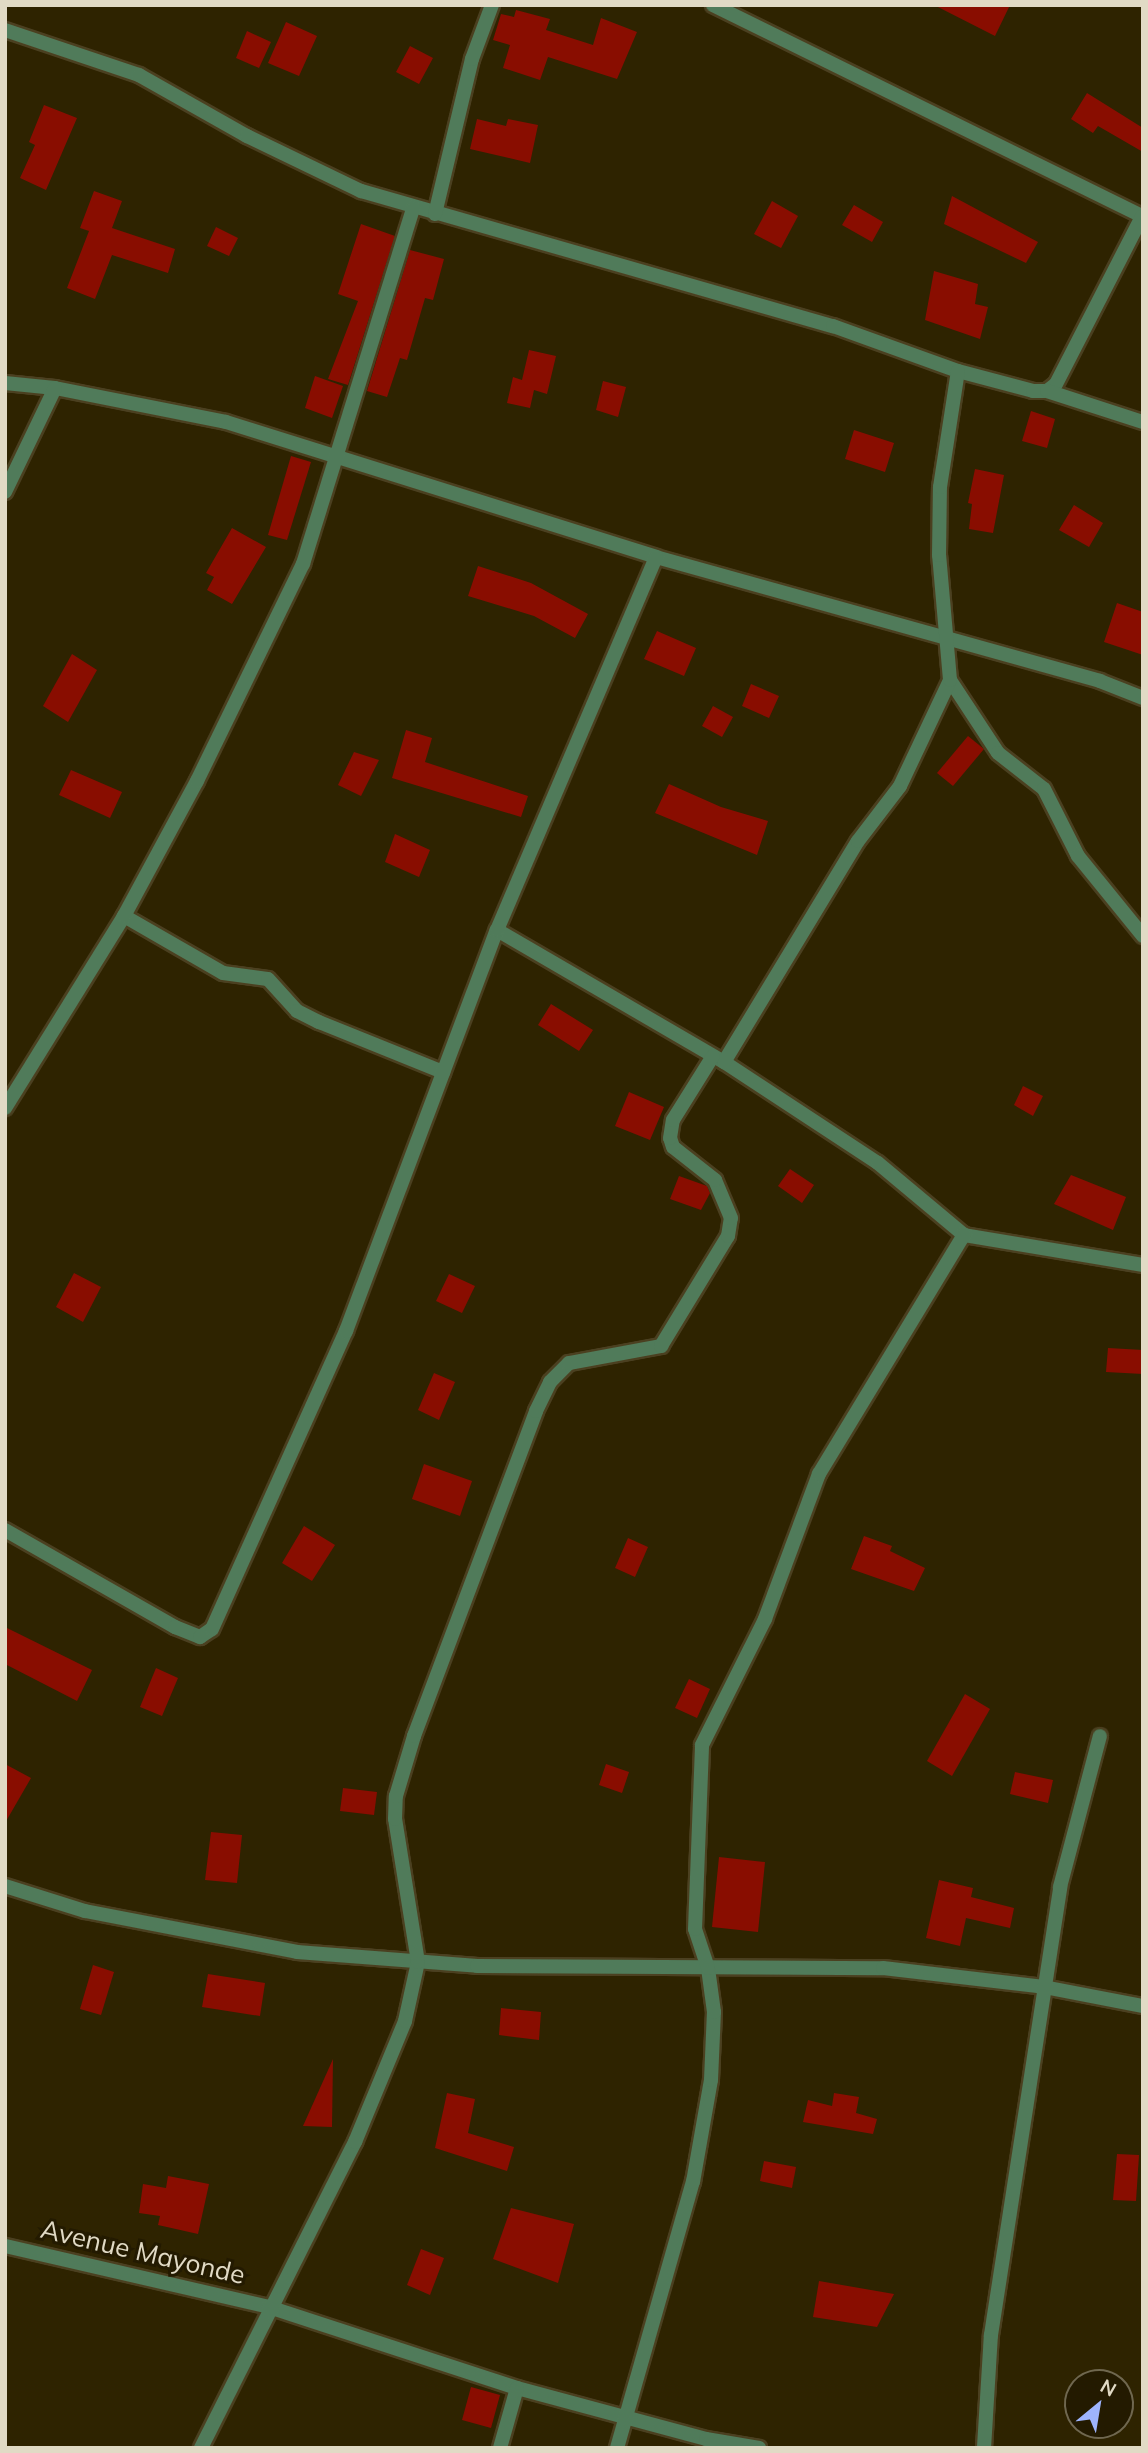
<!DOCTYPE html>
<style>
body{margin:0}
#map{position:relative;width:1148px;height:2453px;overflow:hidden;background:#2e2300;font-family:Mulish,sans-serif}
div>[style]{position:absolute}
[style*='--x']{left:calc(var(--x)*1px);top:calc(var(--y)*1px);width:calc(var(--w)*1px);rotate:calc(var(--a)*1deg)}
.building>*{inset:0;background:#890d00}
.roads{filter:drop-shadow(2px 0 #4b4020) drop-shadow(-2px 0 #4b4020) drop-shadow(0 2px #4b4020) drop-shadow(0 -2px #4b4020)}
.street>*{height:14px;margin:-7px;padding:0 7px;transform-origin:7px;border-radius:7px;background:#507b5a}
span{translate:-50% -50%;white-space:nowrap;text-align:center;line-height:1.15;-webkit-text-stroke:6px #231a00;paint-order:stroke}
.street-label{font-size:26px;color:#e1dac5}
.frame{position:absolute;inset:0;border:7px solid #e1dac5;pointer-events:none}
.north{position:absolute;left:1064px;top:2369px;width:70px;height:70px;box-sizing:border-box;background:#231a00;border:2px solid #6f674f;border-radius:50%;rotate:30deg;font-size:19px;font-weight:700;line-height:28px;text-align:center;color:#e1dac5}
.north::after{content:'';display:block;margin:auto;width:24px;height:32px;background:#9eb4fd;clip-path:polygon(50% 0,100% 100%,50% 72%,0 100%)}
</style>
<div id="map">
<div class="building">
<i style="clip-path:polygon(934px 5px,1010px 5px,995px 36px)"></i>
<i style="clip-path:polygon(516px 10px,550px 19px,546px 30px,593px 45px,601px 18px,637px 32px,617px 79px,548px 57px,540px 80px,503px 68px,510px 45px,493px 40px,501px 14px,514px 17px)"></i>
<i style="clip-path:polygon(286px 22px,317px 36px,299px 76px,268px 63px)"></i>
<i style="clip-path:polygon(247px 31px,271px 42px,259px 68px,236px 58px)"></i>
<i style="clip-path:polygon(410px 46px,433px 58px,419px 84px,396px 72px)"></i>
<i style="clip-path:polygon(1087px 93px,1143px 128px,1143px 152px,1098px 126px,1093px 133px,1071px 119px)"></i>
<i style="clip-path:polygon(44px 105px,77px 118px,46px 190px,20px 178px,35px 145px,29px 142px)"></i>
<i style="clip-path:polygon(477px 119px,506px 126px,508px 119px,538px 125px,530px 163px,470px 149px)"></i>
<i style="clip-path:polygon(94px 191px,122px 201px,112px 228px,175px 249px,168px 273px,112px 255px,95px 299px,67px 288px,89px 231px,80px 228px)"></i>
<i style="clip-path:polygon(952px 196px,1038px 242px,1026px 263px,944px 224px)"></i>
<i style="clip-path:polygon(772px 201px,798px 216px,781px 248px,754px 234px)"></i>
<i style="clip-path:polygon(854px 205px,883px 222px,872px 242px,842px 225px)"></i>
<i style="clip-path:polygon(361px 224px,395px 236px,348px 385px,328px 379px,358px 301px,338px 294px)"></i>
<i style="clip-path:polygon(216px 227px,238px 238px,229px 256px,207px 246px)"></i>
<i style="clip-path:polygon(410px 250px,444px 259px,433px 300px,425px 298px,407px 360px,400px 358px,387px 397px,367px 391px)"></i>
<i style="clip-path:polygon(934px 271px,978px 284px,975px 304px,988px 307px,980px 339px,925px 320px)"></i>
<i style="clip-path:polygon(529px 350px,556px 356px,547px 394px,534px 390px,530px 408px,507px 403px,513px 377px,522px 380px)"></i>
<i style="clip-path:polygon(315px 376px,343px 386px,332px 418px,305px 408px)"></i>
<i style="clip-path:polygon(603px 381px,626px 387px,618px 417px,596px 410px)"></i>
<i style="clip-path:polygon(1031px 411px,1055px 419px,1047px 448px,1022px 441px)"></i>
<i style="clip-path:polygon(854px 430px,894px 443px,885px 472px,845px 459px)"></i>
<i style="clip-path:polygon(291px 456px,311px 462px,287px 540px,268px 535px)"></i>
<i style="clip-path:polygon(975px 469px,1004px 475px,993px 533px,969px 529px,972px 504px,968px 503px)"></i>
<i style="clip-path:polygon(1074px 505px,1103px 523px,1089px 547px,1059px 530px)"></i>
<i style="clip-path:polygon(232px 528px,266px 547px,232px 604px,207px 590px,214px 577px,206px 573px)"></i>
<i style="clip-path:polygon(478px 566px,531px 583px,588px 614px,575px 638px,534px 616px,468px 596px)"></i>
<i style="clip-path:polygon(1117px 603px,1143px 612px,1143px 655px,1104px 642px)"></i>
<i style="clip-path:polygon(657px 631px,696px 648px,684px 676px,644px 659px)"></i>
<i style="clip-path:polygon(72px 654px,97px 670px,68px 722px,43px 706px)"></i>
<i style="clip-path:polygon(751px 684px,779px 696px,769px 718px,742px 706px)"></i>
<i style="clip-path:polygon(713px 706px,733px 717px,722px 737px,702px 726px)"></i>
<i style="clip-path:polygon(406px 730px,432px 738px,425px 762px,528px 796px,521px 817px,392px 778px)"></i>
<i style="clip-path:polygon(968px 736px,984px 749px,953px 786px,937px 773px)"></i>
<i style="clip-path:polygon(354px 752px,379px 760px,361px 796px,338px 785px)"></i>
<i style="clip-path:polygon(71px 770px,122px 792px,110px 818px,59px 795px)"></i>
<i style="clip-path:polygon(669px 784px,721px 807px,768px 821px,757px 855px,655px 813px)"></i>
<i style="clip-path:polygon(395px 834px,430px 850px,419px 877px,385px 862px)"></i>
<i style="clip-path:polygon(551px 1004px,593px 1030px,579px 1051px,538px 1025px)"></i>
<i style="clip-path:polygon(1023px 1086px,1043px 1096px,1033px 1116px,1014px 1105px)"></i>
<i style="clip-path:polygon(629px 1092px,664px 1107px,650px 1140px,615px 1126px)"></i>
<i style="clip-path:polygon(790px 1169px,814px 1185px,802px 1203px,778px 1186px)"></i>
<i style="clip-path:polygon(1071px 1175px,1126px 1197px,1113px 1230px,1054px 1204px)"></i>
<i style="clip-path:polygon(679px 1176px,707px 1186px,710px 1193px,701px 1210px,670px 1199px)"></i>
<i style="clip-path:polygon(74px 1273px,101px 1287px,83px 1322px,56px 1307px)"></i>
<i style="clip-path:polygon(449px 1274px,475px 1286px,462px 1313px,436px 1301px)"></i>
<i style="clip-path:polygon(1108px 1348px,1143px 1350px,1143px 1374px,1106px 1372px)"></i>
<i style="clip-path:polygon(434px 1373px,455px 1382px,439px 1420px,418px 1410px)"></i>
<i style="clip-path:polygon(424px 1464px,472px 1481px,460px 1516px,412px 1499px)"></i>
<i style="clip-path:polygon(304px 1526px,335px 1545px,312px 1581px,282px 1563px)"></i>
<i style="clip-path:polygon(864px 1536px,892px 1546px,890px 1551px,925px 1568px,914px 1591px,851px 1569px)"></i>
<i style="clip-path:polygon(628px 1538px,648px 1547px,635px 1577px,615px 1568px)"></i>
<i style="clip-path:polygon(5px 1627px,92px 1670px,77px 1701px,5px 1664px)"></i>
<i style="clip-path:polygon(156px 1668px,178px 1678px,162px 1716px,140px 1707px)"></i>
<i style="clip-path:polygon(689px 1679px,710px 1689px,697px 1718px,675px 1708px)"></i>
<i style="clip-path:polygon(965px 1694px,990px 1709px,952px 1776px,927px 1761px)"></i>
<i style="clip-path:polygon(5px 1764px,31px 1778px,5px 1823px)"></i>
<i style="clip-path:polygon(606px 1764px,629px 1772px,622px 1793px,599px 1785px)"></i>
<i style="clip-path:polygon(1015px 1772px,1053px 1780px,1048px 1803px,1010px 1794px)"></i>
<i style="clip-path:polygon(343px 1788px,377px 1792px,374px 1815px,340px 1811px)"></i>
<i style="clip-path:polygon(211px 1832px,242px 1835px,237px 1883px,205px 1880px)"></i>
<i style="clip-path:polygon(719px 1857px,765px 1862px,758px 1932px,712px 1927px)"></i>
<i style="clip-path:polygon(939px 1880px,973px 1888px,971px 1897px,1014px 1908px,1010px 1928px,966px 1918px,960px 1946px,926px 1938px)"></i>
<i style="clip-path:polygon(93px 1965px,114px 1972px,101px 2015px,80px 2009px)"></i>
<i style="clip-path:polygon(208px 1974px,265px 1983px,260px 2016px,202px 2007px)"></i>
<i style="clip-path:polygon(501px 2008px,541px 2012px,539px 2040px,499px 2035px)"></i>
<i style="clip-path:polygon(333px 2059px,332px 2127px,303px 2126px)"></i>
<i style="clip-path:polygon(447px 2093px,475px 2099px,468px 2133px,514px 2147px,507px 2171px,435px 2148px)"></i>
<i style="clip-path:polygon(834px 2093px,859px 2097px,856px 2113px,877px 2119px,873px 2134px,803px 2122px,808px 2100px,832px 2106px)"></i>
<i style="clip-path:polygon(1117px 2154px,1139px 2155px,1136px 2201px,1113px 2200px)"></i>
<i style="clip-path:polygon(764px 2161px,796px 2167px,792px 2188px,760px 2181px)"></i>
<i style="clip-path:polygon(168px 2176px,209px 2184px,198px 2234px,158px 2225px,160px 2216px,139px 2213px,143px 2184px,166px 2188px)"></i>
<i style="clip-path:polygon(511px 2208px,574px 2224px,558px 2283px,493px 2259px)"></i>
<i style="clip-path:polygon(421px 2249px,444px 2258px,430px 2295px,407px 2285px)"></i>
<i style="clip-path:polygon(819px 2281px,894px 2294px,877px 2327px,813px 2317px)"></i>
<i style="clip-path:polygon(471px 2387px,500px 2395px,491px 2428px,462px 2420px)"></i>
</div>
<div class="roads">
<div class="street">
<i style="--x:713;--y:5;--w:479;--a:26.2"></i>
<i style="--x:5;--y:30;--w:141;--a:18.6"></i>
<i style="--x:139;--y:75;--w:124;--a:29.5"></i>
<i style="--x:247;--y:136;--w:127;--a:25.8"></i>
<i style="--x:361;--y:191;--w:491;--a:16"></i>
<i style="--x:833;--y:326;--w:133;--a:19.8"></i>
<i style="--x:958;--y:371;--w:78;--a:14.9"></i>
<i style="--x:1033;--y:391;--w:14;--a:0"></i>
<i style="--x:1047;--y:391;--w:11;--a:-38"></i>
<i style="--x:1056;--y:384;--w:188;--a:-62.8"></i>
<i style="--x:435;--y:214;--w:159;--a:-76.6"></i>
<i style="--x:472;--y:59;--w:58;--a:-69.7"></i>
<i style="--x:5;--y:383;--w:50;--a:5.7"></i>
<i style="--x:55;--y:388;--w:174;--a:11.2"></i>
<i style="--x:226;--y:422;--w:451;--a:17.4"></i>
<i style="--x:656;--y:557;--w:461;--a:15.6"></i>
<i style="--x:1100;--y:681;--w:46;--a:21.6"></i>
<i style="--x:1047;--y:391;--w:101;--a:17.9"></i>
<i style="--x:5;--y:492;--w:115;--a:-64.3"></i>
<i style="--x:950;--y:680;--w:87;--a:56.7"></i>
<i style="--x:998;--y:753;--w:58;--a:38"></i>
<i style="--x:1044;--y:789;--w:75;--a:63.1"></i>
<i style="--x:1078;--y:856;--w:103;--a:50.9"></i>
<i style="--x:124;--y:916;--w:114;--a:29.9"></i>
<i style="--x:223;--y:973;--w:45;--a:7.6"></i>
<i style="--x:268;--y:979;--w:43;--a:47.8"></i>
<i style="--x:297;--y:1011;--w:25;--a:27"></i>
<i style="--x:319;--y:1022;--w:134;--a:22"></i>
<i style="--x:497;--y:930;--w:263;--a:30.2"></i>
<i style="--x:724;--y:1062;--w:184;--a:33.3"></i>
<i style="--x:878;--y:1163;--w:112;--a:39.9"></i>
<i style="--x:964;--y:1235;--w:181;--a:9.5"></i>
<i style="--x:724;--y:1062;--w:258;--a:-58.8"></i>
<i style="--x:858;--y:841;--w:69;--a:-52.6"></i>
<i style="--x:900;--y:786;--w:117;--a:-64.7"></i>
<i style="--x:950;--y:680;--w:125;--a:-95"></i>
<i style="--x:939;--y:555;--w:68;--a:-89.2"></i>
<i style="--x:940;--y:487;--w:117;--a:-81.2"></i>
<i style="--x:5;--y:1108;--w:226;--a:-58.2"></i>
<i style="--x:124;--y:916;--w:153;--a:-61.6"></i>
<i style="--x:197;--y:781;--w:242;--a:-64"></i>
<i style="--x:303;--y:564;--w:372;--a:-72.8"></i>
<i style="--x:5;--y:1530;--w:196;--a:29.7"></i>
<i style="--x:175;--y:1627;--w:27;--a:22"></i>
<i style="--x:200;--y:1637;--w:14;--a:-34"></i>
<i style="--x:212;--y:1629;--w:327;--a:-65.8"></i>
<i style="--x:346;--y:1331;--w:428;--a:-69.4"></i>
<i style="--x:497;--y:930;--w:405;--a:-66.9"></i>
<i style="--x:5;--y:1886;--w:84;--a:17.4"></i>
<i style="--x:85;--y:1911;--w:216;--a:10.9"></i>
<i style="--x:297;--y:1952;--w:181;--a:4.4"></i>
<i style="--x:477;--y:1966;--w:406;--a:0.3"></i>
<i style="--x:883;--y:1968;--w:162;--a:6.7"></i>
<i style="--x:1044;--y:1987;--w:101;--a:10.9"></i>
<i style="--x:5;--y:2246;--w:271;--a:13"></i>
<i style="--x:269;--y:2307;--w:261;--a:18.1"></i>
<i style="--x:517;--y:2388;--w:196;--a:15.1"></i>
<i style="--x:706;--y:2439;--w:54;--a:9.6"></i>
<i style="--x:201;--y:2448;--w:343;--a:-63.3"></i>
<i style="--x:355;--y:2142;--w:131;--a:-67.5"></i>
<i style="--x:405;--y:2021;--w:60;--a:-77.6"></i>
<i style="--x:418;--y:1962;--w:145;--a:-99.1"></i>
<i style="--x:395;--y:1819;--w:23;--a:-88"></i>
<i style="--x:396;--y:1796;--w:63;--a:-73.3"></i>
<i style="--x:414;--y:1736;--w:347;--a:-69.4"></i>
<i style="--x:536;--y:1411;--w:32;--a:-64"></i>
<i style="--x:550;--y:1382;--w:27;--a:-45"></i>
<i style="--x:569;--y:1363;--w:94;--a:-10.5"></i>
<i style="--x:661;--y:1346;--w:129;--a:-58.7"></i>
<i style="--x:728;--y:1236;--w:18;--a:-81"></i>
<i style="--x:731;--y:1218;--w:41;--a:-112.8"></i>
<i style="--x:715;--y:1180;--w:53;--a:-141.8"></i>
<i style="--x:673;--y:1147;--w:9;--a:-108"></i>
<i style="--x:670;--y:1138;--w:18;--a:-81"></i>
<i style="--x:673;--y:1120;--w:75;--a:-58"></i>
<i style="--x:500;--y:2448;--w:62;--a:-74.2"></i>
<i style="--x:617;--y:2448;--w:277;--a:-74.1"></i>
<i style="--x:693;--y:2182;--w:104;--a:-80"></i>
<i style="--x:711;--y:2080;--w:68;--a:-87.5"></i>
<i style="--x:714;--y:2012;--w:44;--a:-97.8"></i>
<i style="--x:708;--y:1968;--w:41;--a:-108.4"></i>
<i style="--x:695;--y:1929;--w:184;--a:-87.8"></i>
<i style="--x:702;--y:1745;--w:141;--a:-63.4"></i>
<i style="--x:765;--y:1619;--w:155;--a:-69.6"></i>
<i style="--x:819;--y:1474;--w:280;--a:-58.8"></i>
<i style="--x:984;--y:2448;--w:113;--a:-86.5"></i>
<i style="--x:991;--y:2335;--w:453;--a:-81.2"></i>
<i style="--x:1060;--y:1887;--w:156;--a:-75.2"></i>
</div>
</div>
<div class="street-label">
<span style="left:143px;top:2252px;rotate:13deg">Avenue Mayonde</span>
</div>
<div class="frame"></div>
<div class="north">N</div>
</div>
